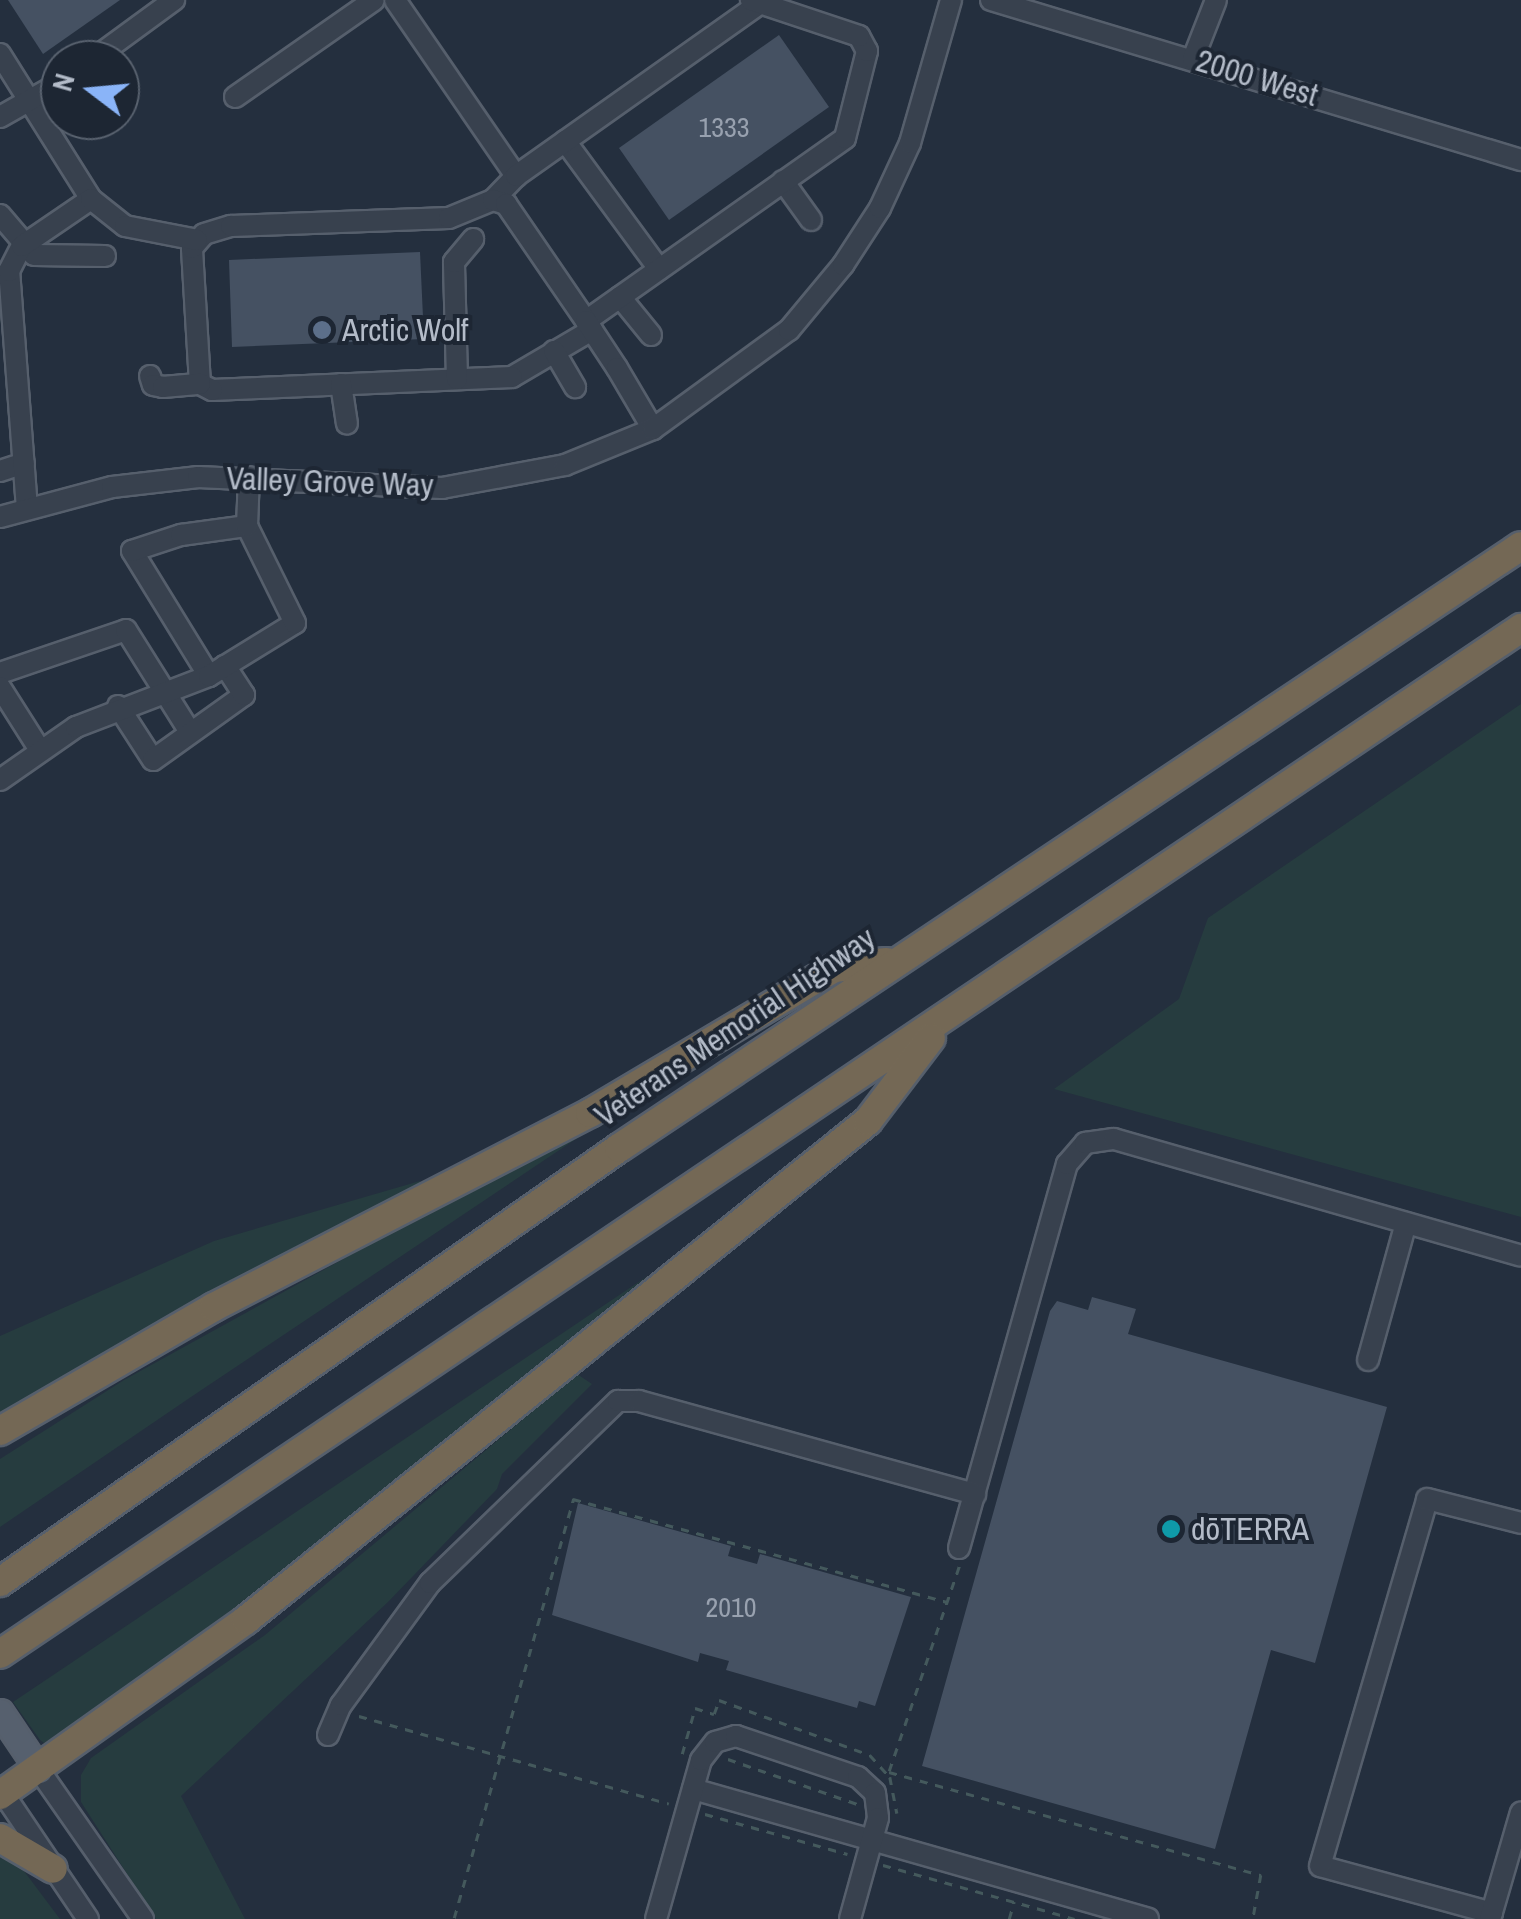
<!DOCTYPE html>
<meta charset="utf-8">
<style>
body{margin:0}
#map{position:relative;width:1521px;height:1919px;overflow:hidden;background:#242f3e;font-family:"Archivo Narrow",sans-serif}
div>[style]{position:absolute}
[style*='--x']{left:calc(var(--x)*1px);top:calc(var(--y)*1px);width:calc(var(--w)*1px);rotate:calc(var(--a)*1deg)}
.green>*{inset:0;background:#263c3f}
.building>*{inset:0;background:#455162}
.path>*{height:2.5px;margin-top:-1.25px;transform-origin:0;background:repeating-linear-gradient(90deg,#44595c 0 8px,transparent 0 16px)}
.roads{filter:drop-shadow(2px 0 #565f6c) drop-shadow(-2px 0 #565f6c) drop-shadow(0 2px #565f6c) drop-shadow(0 -2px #565f6c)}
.minor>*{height:20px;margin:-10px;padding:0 10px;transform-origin:10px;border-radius:10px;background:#38414e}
.major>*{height:25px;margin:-12.5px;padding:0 12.5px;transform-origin:12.5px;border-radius:12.5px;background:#56606e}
.highway>*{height:28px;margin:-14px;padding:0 14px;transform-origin:14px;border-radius:14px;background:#746855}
.dots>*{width:28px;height:28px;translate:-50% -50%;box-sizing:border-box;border:5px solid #1d2633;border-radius:50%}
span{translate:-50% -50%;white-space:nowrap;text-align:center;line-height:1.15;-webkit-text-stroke:8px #1d2633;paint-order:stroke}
.number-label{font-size:28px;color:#98a1af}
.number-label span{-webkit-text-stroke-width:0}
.street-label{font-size:32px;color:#b4bcc9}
.poi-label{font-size:32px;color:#b4bcc9}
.left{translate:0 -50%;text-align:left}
.north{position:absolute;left:40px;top:40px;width:100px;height:100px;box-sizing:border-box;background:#1d2633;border:2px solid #59626f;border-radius:50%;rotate:286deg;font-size:28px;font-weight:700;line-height:40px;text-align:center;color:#b4bcc9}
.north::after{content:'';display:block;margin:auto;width:35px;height:45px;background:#8ab4f8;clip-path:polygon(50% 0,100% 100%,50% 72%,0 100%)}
</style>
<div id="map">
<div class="green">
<i style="clip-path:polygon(1521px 704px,1521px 1217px,1054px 1089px,1179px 999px,1208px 918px)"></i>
<i style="clip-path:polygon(646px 1092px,191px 1397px,0 1527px,0 1459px,124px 1380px)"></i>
<i style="clip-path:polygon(420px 1181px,423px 1188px,186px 1307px,0 1419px,0 1336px,214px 1241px)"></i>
<i style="clip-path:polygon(649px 1275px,218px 1630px,47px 1745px,40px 1740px,13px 1702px)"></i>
<i style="clip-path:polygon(577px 1374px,592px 1384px,502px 1474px,497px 1489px,388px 1602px,181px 1796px,245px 1919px,156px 1919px,81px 1802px,81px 1775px,91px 1758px,265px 1635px)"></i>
<i style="clip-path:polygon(0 1849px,15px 1859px,60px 1919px,0 1919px)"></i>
</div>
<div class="building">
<i style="clip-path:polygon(8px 0,120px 0,43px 54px)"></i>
<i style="clip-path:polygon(779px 35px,829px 107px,669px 220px,619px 148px)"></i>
<i style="clip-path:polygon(420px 252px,424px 339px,232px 347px,229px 260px)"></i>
<i style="clip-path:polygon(1092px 1297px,1136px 1309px,1128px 1334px,1387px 1407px,1315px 1663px,1271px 1650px,1215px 1849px,922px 1766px,1050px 1311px,1057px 1301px,1088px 1310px)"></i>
<i style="clip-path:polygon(578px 1503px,731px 1546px,728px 1556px,757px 1564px,760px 1554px,911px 1597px,875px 1706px,859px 1701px,857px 1708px,726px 1670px,729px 1661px,700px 1653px,698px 1662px,552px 1615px)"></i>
</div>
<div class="path">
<i style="--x:359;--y:1716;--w:322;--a:15.8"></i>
<i style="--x:682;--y:1754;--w:48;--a:-74.2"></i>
<i style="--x:695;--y:1708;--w:20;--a:18"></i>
<i style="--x:714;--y:1714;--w:15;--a:-70"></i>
<i style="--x:719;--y:1700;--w:161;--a:20"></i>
<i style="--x:870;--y:1755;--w:30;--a:48"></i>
<i style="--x:890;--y:1777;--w:37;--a:79"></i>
<i style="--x:728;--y:1759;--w:137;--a:19.2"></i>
<i style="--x:889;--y:1771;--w:217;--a:-71.1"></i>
<i style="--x:889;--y:1772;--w:386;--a:15.5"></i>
<i style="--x:1261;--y:1875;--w:45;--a:100.3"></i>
<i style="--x:705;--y:1814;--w:148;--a:15.7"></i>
<i style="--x:883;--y:1865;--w:199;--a:15.7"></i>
<i style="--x:454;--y:1918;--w:436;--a:-74.1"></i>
<i style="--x:573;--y:1499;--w:389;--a:15.4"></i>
<i style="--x:1009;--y:1919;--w:18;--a:-74"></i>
</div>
<div class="roads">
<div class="minor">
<i style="--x:395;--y:0;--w:214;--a:55.5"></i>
<i style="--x:991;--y:0;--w:554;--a:16.8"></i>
<i style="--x:0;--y:54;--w:171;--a:57.9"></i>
<i style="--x:1193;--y:59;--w:63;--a:-68.7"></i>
<i style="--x:92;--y:60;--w:102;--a:-36.2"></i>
<i style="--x:235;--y:97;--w:169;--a:-34.9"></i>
<i style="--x:0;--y:117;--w:69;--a:-29.5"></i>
<i style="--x:565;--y:141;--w:159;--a:53.7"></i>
<i style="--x:783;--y:181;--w:48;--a:54.3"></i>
<i style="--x:493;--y:200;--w:33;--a:-46"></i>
<i style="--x:516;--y:176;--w:299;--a:-35.3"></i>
<i style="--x:0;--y:215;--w:52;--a:49.6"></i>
<i style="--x:34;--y:255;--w:71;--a:0.8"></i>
<i style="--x:620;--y:297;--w:49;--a:50.8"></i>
<i style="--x:586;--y:321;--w:317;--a:-35.2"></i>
<i style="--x:845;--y:138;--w:90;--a:-75.8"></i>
<i style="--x:867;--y:51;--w:17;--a:-118"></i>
<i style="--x:859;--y:36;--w:114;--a:-161.6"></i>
<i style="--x:592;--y:330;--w:93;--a:149.6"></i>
<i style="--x:512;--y:377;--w:300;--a:177.5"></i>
<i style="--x:212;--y:390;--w:13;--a:-153"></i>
<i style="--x:200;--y:384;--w:136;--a:-93.4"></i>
<i style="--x:192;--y:248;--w:18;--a:-49"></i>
<i style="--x:204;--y:234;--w:28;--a:-17"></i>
<i style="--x:231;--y:226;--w:218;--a:-2.1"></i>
<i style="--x:449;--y:218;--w:48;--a:-22.2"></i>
<i style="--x:493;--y:200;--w:14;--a:17"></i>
<i style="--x:506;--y:204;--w:142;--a:55.6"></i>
<i style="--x:586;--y:321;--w:56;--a:56.6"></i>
<i style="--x:617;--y:368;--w:71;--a:59.5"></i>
<i style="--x:554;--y:351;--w:42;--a:59.7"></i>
<i style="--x:150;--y:376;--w:9;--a:72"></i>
<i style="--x:153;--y:385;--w:10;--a:11"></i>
<i style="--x:163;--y:387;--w:37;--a:-5"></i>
<i style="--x:457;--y:379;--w:117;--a:-91.5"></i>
<i style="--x:454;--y:262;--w:30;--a:-50"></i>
<i style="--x:341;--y:384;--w:40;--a:81.5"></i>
<i style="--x:0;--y:471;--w:25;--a:-18"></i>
<i style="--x:27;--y:509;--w:239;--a:-94.3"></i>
<i style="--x:9;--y:271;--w:28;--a:-63"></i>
<i style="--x:22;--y:246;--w:83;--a:-34.3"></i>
<i style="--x:91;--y:199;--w:43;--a:38.5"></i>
<i style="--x:125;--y:226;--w:73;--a:11"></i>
<i style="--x:0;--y:517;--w:116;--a:-15"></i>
<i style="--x:112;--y:487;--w:87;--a:-6.6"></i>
<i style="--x:198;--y:477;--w:244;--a:2.6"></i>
<i style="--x:442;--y:488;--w:125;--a:-10.6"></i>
<i style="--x:565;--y:465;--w:95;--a:-22.2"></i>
<i style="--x:653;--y:429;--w:168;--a:-36.1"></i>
<i style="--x:789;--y:330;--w:85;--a:-50.3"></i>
<i style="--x:843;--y:265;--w:68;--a:-57"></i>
<i style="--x:880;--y:208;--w:72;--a:-65.2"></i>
<i style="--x:910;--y:143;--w:149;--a:-74"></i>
<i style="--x:0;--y:673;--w:133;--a:-18.8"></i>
<i style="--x:126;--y:630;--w:120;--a:57.9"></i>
<i style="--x:209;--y:676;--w:147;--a:-121.6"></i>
<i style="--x:132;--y:551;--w:52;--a:-18.1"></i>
<i style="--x:181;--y:535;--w:67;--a:-7.8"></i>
<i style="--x:0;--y:687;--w:75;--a:57.6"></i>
<i style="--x:118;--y:706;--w:64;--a:57.1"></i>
<i style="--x:153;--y:760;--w:112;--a:-35.5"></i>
<i style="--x:244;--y:695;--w:35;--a:-123"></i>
<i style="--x:0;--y:780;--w:93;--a:-34.9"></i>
<i style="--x:76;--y:727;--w:142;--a:-21"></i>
<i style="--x:209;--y:676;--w:101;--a:-31.6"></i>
<i style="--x:295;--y:623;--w:108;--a:-116.3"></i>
<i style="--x:247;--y:526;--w:49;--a:-87.7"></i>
<i style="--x:1368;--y:1360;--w:142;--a:-74.5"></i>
<i style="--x:959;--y:1548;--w:399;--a:-74.3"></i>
<i style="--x:1067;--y:1164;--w:28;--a:-49"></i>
<i style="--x:1085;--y:1143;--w:29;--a:-8"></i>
<i style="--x:1114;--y:1139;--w:423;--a:16"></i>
<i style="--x:328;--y:1735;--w:33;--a:-67"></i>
<i style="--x:341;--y:1705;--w:151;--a:-53.9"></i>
<i style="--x:430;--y:1583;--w:262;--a:-44.1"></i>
<i style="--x:618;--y:1401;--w:21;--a:0"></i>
<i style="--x:639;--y:1401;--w:349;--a:15.5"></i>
<i style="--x:39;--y:1770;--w:182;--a:55.1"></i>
<i style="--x:693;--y:1789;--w:473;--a:15.9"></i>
<i style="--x:3;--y:1793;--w:152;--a:56"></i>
<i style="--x:1492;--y:1913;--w:178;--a:-164.7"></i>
<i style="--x:1320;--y:1866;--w:382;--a:-73.7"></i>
<i style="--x:1427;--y:1499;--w:97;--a:14.3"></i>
<i style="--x:656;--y:1919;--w:165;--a:-74.2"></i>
<i style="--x:701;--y:1760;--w:23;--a:-52"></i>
<i style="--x:715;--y:1742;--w:22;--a:-16"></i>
<i style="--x:736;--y:1736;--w:129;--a:18.6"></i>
<i style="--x:858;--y:1777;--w:23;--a:43"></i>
<i style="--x:875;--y:1793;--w:25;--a:83"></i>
<i style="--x:878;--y:1818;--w:105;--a:105.5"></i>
<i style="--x:1490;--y:1919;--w:111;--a:-73.8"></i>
</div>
<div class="major">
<i style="--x:0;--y:1712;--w:70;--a:56.1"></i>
</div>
<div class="highway">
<i style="--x:0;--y:1431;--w:247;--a:-30.1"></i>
<i style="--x:214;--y:1307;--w:423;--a:-27.3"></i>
<i style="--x:590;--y:1113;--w:284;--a:-30.7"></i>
<i style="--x:834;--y:968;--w:53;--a:-6.5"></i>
<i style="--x:0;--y:1582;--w:756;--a:-35.04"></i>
<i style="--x:619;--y:1148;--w:1084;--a:-33.72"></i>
<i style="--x:0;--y:1654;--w:1835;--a:-34"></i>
<i style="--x:0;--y:1795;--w:302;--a:-35.4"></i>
<i style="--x:246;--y:1620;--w:797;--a:-38.74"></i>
<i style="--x:868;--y:1121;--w:104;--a:-52.8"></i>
<i style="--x:0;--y:1838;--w:61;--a:30.3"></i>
</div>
</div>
<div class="dots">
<i style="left:322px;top:330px;background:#5c6f8a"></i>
<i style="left:1171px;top:1529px;background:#0f9aa8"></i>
</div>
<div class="number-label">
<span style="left:724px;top:127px">1333</span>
<span style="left:731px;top:1607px">2010</span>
</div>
<div class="street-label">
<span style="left:1257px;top:78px;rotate:17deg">2000 West</span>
<span style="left:330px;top:482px;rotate:2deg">Valley Grove Way</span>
<span style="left:735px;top:1027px;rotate:-34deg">Veterans Memorial Highway</span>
</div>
<div class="poi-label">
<span class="left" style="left:342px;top:330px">Arctic Wolf</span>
<span class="left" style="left:1191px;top:1529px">dōTERRA</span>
</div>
<div class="north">N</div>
</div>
